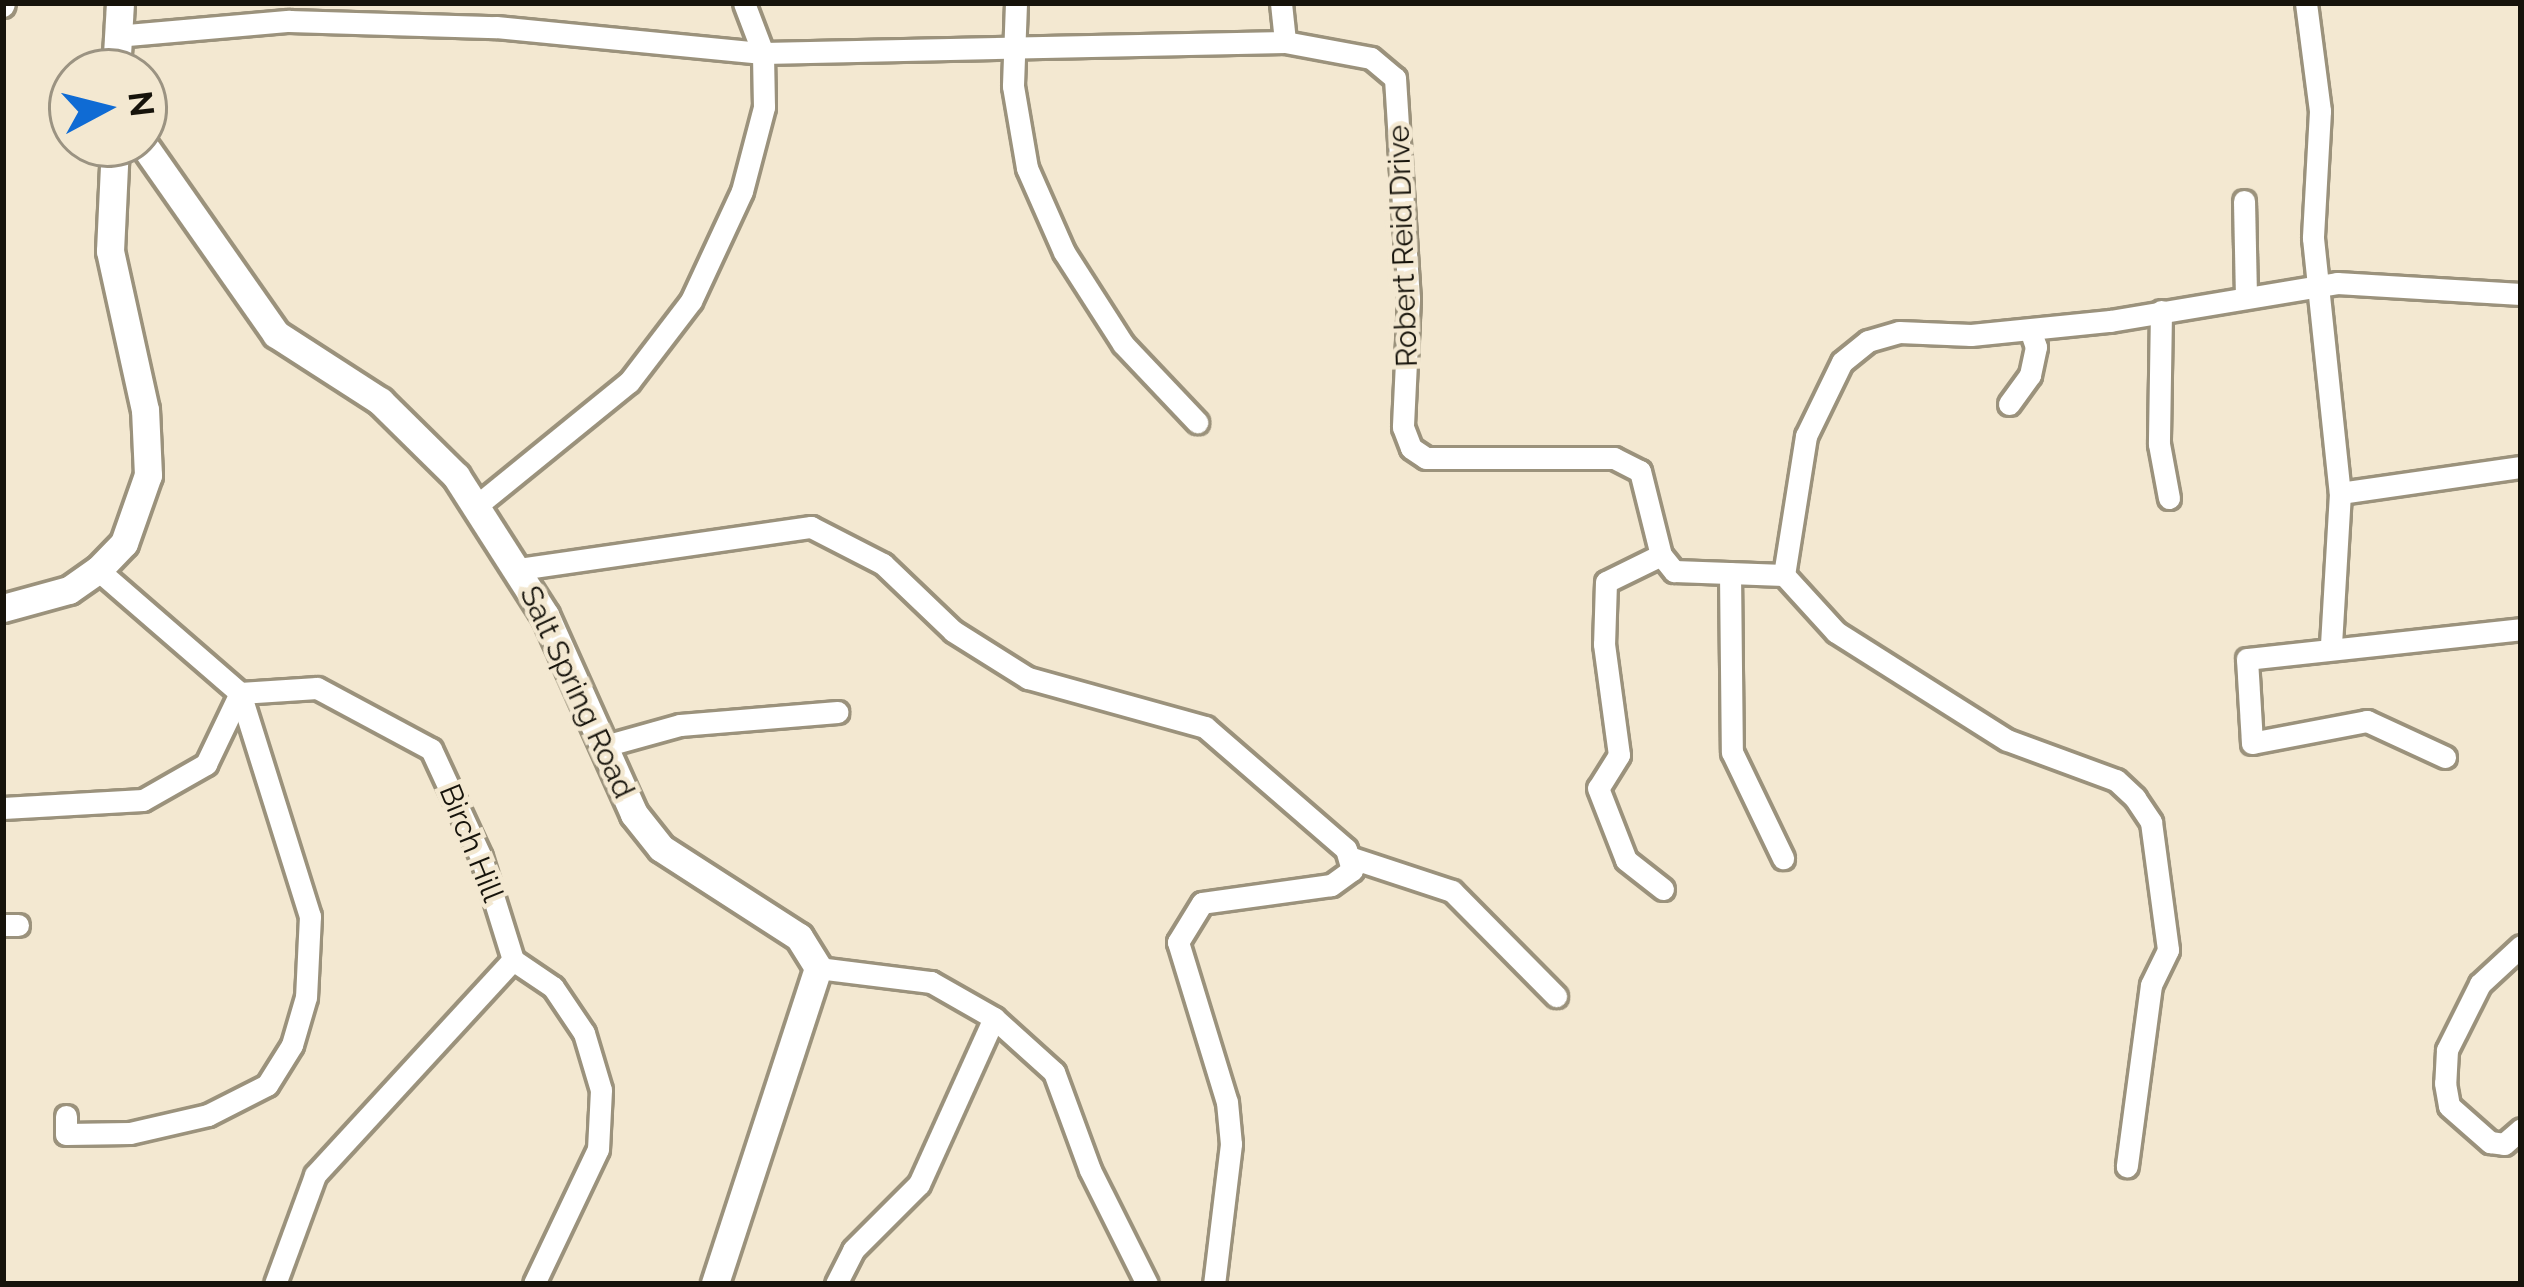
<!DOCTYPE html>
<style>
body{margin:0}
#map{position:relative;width:2524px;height:1287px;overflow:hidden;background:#f3e8d1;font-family:Raleway,sans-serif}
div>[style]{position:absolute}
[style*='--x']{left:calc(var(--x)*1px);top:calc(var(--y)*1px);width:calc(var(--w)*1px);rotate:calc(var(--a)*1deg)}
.roads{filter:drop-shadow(3px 0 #9b927c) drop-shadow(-3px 0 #9b927c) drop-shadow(0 3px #9b927c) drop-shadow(0 -3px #9b927c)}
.minor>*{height:21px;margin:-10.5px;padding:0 10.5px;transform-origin:10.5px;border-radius:10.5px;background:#fff}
.tertiary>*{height:27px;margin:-13.5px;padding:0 13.5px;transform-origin:13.5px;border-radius:13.5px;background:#fff}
span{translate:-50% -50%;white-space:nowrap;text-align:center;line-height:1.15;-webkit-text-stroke:9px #f3e8d1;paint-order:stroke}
.street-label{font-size:30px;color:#16130b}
.frame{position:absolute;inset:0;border:6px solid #16130b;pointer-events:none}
.north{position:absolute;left:48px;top:48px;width:120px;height:120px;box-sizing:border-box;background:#f3e8d1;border:3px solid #9b9382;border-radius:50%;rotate:83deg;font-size:33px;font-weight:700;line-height:48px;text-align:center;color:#16130b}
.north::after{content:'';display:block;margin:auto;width:42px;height:54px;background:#0f6bd4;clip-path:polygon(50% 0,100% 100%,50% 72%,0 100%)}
</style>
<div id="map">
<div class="roads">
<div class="minor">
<i style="--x:1016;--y:3;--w:83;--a:92.1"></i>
<i style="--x:1013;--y:86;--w:83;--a:80.3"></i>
<i style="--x:1027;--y:168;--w:92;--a:66.2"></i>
<i style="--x:1064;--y:252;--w:109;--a:57.3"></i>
<i style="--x:1123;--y:344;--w:108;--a:46.5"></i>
<i style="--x:1281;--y:3;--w:39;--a:84"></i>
<i style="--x:2306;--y:3;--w:109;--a:82.6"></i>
<i style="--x:2320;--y:111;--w:127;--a:93.2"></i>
<i style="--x:2313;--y:238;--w:256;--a:84"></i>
<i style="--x:2340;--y:493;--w:152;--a:93.4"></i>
<i style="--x:3;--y:6;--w:3;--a:-72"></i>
<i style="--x:116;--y:36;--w:174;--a:-5"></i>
<i style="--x:289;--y:21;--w:207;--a:1.7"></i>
<i style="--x:496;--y:27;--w:268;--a:5.6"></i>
<i style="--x:763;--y:53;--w:522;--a:-1.21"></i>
<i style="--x:1285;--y:42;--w:87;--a:10.5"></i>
<i style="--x:1371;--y:58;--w:31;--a:40"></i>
<i style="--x:1395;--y:78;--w:220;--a:86.4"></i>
<i style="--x:1409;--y:298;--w:129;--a:92.7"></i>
<i style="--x:1403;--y:427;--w:22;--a:69"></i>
<i style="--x:1411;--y:448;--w:18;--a:34"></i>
<i style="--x:1426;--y:458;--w:188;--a:0"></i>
<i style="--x:1614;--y:458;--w:29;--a:27"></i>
<i style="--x:1640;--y:471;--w:87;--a:76"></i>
<i style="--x:1661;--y:555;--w:21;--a:51"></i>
<i style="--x:1674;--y:571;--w:110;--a:2.1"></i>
<i style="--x:1784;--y:575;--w:77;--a:47.6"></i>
<i style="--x:1836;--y:632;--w:202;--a:32.3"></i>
<i style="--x:2007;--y:740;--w:116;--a:20.2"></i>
<i style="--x:2116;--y:780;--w:26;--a:43"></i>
<i style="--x:2135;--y:798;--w:29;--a:56"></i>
<i style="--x:2151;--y:822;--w:129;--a:82.4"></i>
<i style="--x:2168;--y:950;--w:39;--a:116"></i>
<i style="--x:2151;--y:985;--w:183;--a:97.6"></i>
<i style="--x:2244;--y:201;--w:93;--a:88.8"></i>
<i style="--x:2161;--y:311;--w:133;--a:90.9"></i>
<i style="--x:2159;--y:444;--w:55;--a:79.5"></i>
<i style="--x:2009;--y:404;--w:36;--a:-54"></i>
<i style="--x:2030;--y:375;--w:29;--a:-78"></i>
<i style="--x:2036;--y:347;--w:18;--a:-109"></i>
<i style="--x:2340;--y:493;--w:183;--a:-8.2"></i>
<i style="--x:475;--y:507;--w:198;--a:-39.1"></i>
<i style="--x:629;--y:382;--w:102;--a:-52.6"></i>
<i style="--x:691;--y:301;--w:121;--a:-65.1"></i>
<i style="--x:742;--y:191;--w:87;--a:-75.3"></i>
<i style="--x:764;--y:107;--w:54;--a:-91.1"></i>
<i style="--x:763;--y:53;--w:53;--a:-110.8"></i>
<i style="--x:1661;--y:555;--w:61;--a:153.9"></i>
<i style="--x:1606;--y:582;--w:62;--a:91.8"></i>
<i style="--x:1604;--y:644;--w:112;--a:82.3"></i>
<i style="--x:1619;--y:755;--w:39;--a:122"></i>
<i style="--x:1598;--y:788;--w:77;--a:68.7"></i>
<i style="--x:1626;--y:860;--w:47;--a:38.1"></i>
<i style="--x:519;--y:569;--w:295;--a:-8.2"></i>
<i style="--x:811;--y:527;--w:81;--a:27.2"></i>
<i style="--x:883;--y:564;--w:97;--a:43.7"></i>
<i style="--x:953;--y:631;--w:89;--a:32.1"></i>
<i style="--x:1028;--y:678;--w:184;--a:15.5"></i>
<i style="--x:1205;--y:727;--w:186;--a:40.9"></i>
<i style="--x:1346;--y:849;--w:22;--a:74"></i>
<i style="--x:1352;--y:870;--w:26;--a:144"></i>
<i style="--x:1331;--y:885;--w:130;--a:172.1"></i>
<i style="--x:1202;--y:903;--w:46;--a:121.6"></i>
<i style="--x:1178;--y:942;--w:167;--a:73"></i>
<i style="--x:1227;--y:1102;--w:42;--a:84.6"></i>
<i style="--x:1231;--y:1144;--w:141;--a:96.9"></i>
<i style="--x:98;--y:570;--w:188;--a:40.9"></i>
<i style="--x:240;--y:693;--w:77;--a:-3.7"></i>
<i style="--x:317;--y:688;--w:129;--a:28.2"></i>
<i style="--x:431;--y:749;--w:119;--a:65.2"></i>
<i style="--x:481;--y:857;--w:108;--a:72.7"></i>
<i style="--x:513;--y:960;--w:48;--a:34"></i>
<i style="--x:553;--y:987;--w:55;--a:56"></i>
<i style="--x:584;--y:1033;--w:59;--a:73.4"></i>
<i style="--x:601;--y:1090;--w:59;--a:92.9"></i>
<i style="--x:598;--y:1149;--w:149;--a:115.4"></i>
<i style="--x:1730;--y:573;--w:179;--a:89.4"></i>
<i style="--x:1732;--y:752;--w:118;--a:64.3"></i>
<i style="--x:1784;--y:575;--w:141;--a:-81"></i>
<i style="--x:1806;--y:436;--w:82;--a:-64.1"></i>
<i style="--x:1842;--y:362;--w:33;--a:-39"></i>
<i style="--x:1868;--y:341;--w:32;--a:-16"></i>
<i style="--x:1899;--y:332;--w:72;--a:2.4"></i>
<i style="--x:1971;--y:335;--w:140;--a:-5.8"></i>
<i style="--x:2110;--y:321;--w:230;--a:-9.5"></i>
<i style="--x:2337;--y:283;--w:184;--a:3.4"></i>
<i style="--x:608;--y:745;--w:75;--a:-15.5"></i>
<i style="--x:680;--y:725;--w:158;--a:-4.7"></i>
<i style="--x:2445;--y:757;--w:86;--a:-155.2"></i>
<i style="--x:2367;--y:721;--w:117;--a:169.2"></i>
<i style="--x:2252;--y:743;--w:84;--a:-93.4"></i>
<i style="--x:2247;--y:659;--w:276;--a:-6.2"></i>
<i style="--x:3;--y:808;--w:140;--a:-3.3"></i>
<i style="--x:143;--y:800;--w:73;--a:-29.7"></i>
<i style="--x:206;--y:764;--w:79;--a:-64.4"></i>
<i style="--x:240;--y:693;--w:234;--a:72.6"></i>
<i style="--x:310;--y:916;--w:81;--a:92.8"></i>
<i style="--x:306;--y:997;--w:50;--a:106.3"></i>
<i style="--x:292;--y:1045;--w:47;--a:122"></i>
<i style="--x:267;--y:1085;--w:66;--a:153"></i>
<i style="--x:208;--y:1115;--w:80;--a:167"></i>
<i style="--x:130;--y:1133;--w:64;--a:179.1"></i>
<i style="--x:66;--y:1134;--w:18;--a:-90"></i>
<i style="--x:1352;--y:858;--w:105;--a:18.3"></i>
<i style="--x:1452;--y:891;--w:148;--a:45.3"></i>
<i style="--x:3;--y:925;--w:15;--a:0"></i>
<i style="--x:2521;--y:946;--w:56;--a:137.2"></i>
<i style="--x:2480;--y:984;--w:74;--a:116.6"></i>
<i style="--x:2447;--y:1050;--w:33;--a:93"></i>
<i style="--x:2445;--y:1083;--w:23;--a:80"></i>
<i style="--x:2449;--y:1106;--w:55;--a:41.3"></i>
<i style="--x:2490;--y:1142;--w:14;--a:8"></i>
<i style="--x:2504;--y:1144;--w:23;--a:-41"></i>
<i style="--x:818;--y:968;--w:114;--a:7.1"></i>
<i style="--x:931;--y:982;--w:73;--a:29.7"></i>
<i style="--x:994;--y:1018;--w:81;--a:42"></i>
<i style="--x:1054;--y:1072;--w:104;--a:69.8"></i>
<i style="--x:1090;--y:1170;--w:127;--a:63.4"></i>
<i style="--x:275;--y:1284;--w:116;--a:-69.8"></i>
<i style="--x:315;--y:1175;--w:292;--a:-47.4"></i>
<i style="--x:836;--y:1284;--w:38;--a:-63"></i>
<i style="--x:853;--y:1250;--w:93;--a:-45"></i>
<i style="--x:919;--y:1184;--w:182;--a:-65.7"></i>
</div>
<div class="tertiary">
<i style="--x:116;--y:72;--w:69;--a:-86.7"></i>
<i style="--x:143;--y:144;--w:232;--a:55"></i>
<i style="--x:276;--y:334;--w:124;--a:32.8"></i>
<i style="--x:380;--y:401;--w:107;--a:44.6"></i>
<i style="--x:456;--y:476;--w:165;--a:57.4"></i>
<i style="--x:545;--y:615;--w:218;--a:65.9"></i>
<i style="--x:634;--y:814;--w:43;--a:51.5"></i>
<i style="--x:661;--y:848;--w:164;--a:32.8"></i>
<i style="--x:799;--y:937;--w:36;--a:58"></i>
<i style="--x:818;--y:968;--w:332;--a:108.1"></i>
<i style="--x:3;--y:608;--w:68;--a:-15.3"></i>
<i style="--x:69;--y:590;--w:35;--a:-35"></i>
<i style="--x:98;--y:570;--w:37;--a:-46"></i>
<i style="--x:124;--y:543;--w:72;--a:-70.6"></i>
<i style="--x:148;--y:475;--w:65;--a:-92.6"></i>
<i style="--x:145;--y:410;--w:163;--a:-102.4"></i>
<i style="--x:110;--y:251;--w:107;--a:-87.3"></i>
</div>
</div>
<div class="street-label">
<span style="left:1403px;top:246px;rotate:-92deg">Robert Reid Drive</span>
<span style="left:577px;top:692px;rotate:65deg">Salt Spring Road</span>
<span style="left:471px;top:843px;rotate:68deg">Birch Hill</span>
</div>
<div class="frame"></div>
<div class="north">N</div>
</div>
